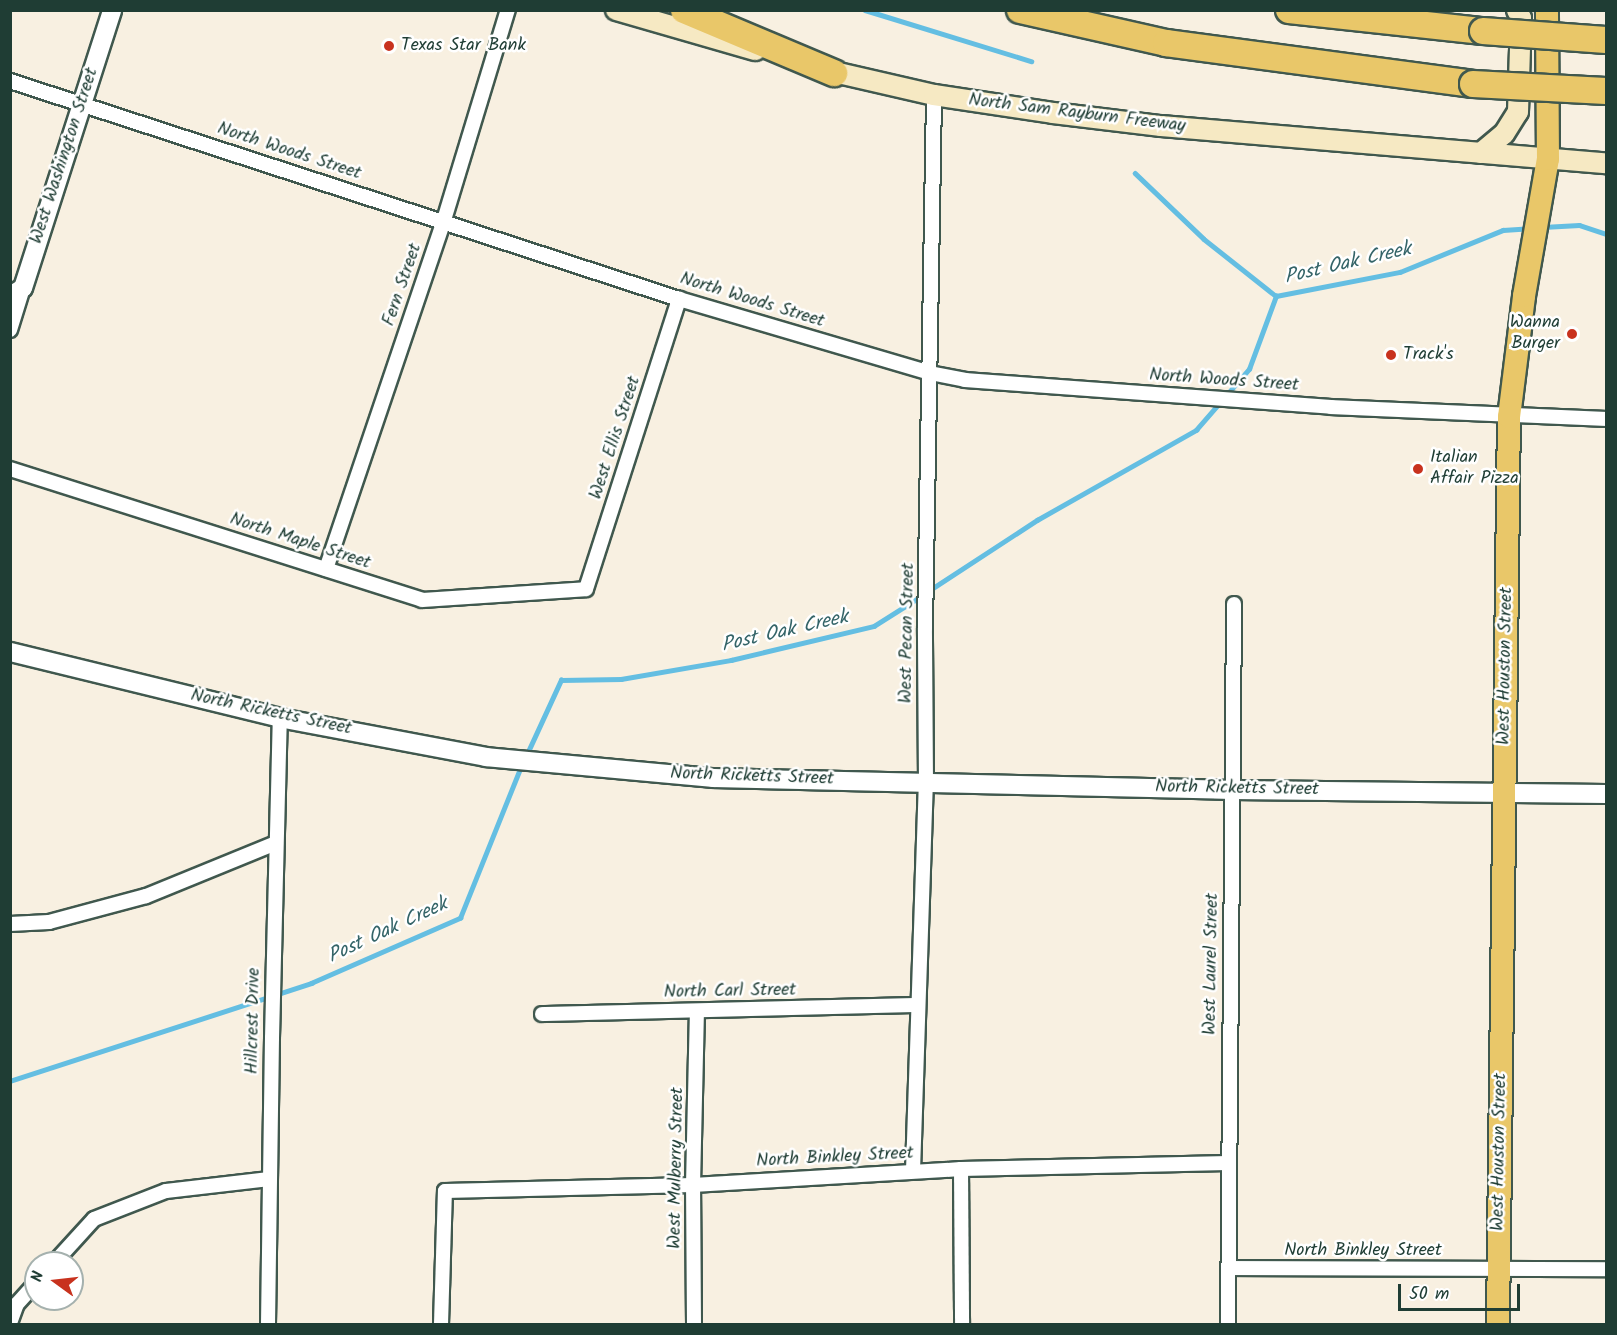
<!DOCTYPE html>
<style>
body{margin:0}
#map{position:relative;width:1617px;height:1335px;overflow:hidden;background:#f8f0e1;font-family:Kalam,sans-serif}
div>[style]{position:absolute}
[style*='--x']{left:calc(var(--x)*1px);top:calc(var(--y)*1px);width:calc(var(--w)*1px);rotate:calc(var(--a)*1deg)}
.stream>*{height:4.5px;margin:-2.25px;padding:0 2.25px;transform-origin:2.25px;border-radius:2.25px;background:#64bee2}
.roads{filter:drop-shadow(2px 0 #40584e) drop-shadow(-2px 0 #40584e) drop-shadow(0 2px #40584e) drop-shadow(0 -2px #40584e)}
.minor>*{height:14px;margin:-7px;padding:0 7px;transform-origin:7px;border-radius:7px;background:#fff}
.tertiary>*{height:18px;margin:-9px;padding:0 9px;transform-origin:9px;border-radius:9px;background:#fff}
.secondary>*{height:20px;margin:-10px;padding:0 10px;transform-origin:10px;border-radius:10px;background:#f6e9c3}
.primary>*{height:22px;margin:-11px;padding:0 11px;transform-origin:11px;border-radius:11px;background:#e9c769}
.motorway>*{height:26px;margin:-13px;padding:0 13px;transform-origin:13px;border-radius:13px;background:#e9c769}
.bridges{filter:drop-shadow(2px 0 #40584e) drop-shadow(-2px 0 #40584e) drop-shadow(0 2px #40584e) drop-shadow(0 -2px #40584e)}
.motorway-bridge>*{height:26px;margin:-13px;padding:0 13px;transform-origin:13px;border-radius:13px;background:#e9c769}
.dots>*{width:16px;height:16px;translate:-50% -50%;box-sizing:border-box;border:3px solid #fff;border-radius:50%}
span{translate:-50% -50%;white-space:nowrap;text-align:center;line-height:1.15;-webkit-text-stroke:5px #fff;paint-order:stroke}
.poi-label{font-size:18px;color:#1f3d34}
.left{translate:0 -50%;text-align:left}
.right{translate:-100% -50%;text-align:right}
.street-label{font-size:18px;color:#1f3d34}
.water-label{font-size:20px;color:#346468;font-style:italic}
.frame{position:absolute;inset:0;border:12px solid #1f3d34;pointer-events:none}
.north{position:absolute;left:24px;top:1251px;width:60px;height:60px;box-sizing:border-box;background:#fff;border:2px solid #a5b1ae;border-radius:50%;rotate:285deg;font-size:16px;font-weight:700;line-height:24px;text-align:center;color:#1f3d34}
.north::after{content:'';display:block;margin:auto;width:21px;height:27px;background:#c8321e;clip-path:polygon(50% 0,100% 100%,50% 72%,0 100%)}
.scale{position:absolute;left:1398px;top:1284px;width:122px;height:27px;box-sizing:border-box;border:3px solid #1f3d34;border-top:0;padding-left:8px;font-size:18px;line-height:21px;white-space:nowrap;color:#1f3d34;-webkit-text-stroke:4px #fff;paint-order:stroke}
</style>
<div id="map">
<div class="stream">
<i style="--x:865;--y:10;--w:174;--a:17.1"></i>
<i style="--x:1135;--y:173;--w:95;--a:43.7"></i>
<i style="--x:1204;--y:239;--w:92;--a:38.4"></i>
<i style="--x:1543;--y:227;--w:36;--a:-3"></i>
<i style="--x:1579;--y:225;--w:28;--a:18"></i>
<i style="--x:930;--y:590;--w:128;--a:-33.2"></i>
<i style="--x:1037;--y:520;--w:183;--a:-29.5"></i>
<i style="--x:1196;--y:430;--w:81;--a:-49"></i>
<i style="--x:1249;--y:369;--w:78;--a:-69.7"></i>
<i style="--x:1276;--y:296;--w:126;--a:-11"></i>
<i style="--x:1400;--y:272;--w:111;--a:-22.2"></i>
<i style="--x:1503;--y:230;--w:26;--a:-4"></i>
<i style="--x:526;--y:756;--w:84;--a:-65.3"></i>
<i style="--x:561;--y:680;--w:60;--a:-1"></i>
<i style="--x:621;--y:679;--w:112;--a:-9.8"></i>
<i style="--x:731;--y:660;--w:147;--a:-13.4"></i>
<i style="--x:874;--y:626;--w:58;--a:-32.3"></i>
<i style="--x:10;--y:1081;--w:317;--a:-18"></i>
<i style="--x:311;--y:983;--w:163;--a:-23.6"></i>
<i style="--x:460;--y:918;--w:164;--a:-68.1"></i>
</div>
<div class="roads">
<div class="minor">
<i style="--x:10;--y:81;--w:704;--a:18.05"></i>
<i style="--x:679;--y:299;--w:262;--a:16.4"></i>
<i style="--x:930;--y:373;--w:36;--a:11"></i>
<i style="--x:965;--y:380;--w:367;--a:4.2"></i>
<i style="--x:1331;--y:407;--w:275;--a:2.5"></i>
<i style="--x:10;--y:330;--w:44;--a:-72.8"></i>
<i style="--x:10;--y:469;--w:432;--a:17.6"></i>
<i style="--x:422;--y:600;--w:164;--a:-3.8"></i>
<i style="--x:586;--y:589;--w:305;--a:-72.2"></i>
<i style="--x:326;--y:569;--w:368;--a:-71.3"></i>
<i style="--x:444;--y:220;--w:220;--a:-73.1"></i>
<i style="--x:10;--y:924;--w:39;--a:-3"></i>
<i style="--x:49;--y:922;--w:100;--a:-15"></i>
<i style="--x:146;--y:896;--w:140;--a:-22.2"></i>
<i style="--x:542;--y:1014;--w:376;--a:-1.4"></i>
<i style="--x:961;--y:1169;--w:155;--a:89.6"></i>
<i style="--x:913;--y:1171;--w:389;--a:-88.1"></i>
<i style="--x:926;--y:782;--w:154;--a:-90.4"></i>
<i style="--x:925;--y:628;--w:533;--a:-89.03"></i>
<i style="--x:54;--y:1263;--w:59;--a:-47.7"></i>
<i style="--x:94;--y:1219;--w:77;--a:-21.3"></i>
<i style="--x:166;--y:1191;--w:104;--a:-6.6"></i>
<i style="--x:1229;--y:1268;--w:377;--a:0.2"></i>
<i style="--x:10;--y:1323;--w:20;--a:-70"></i>
<i style="--x:17;--y:1304;--w:28;--a:-48"></i>
<i style="--x:268;--y:1324;--w:286;--a:-89.2"></i>
<i style="--x:272;--y:1038;--w:320;--a:-88.6"></i>
<i style="--x:441;--y:1324;--w:133;--a:-88.3"></i>
<i style="--x:445;--y:1191;--w:248;--a:-1.4"></i>
<i style="--x:693;--y:1185;--w:268;--a:-3.4"></i>
<i style="--x:961;--y:1169;--w:267;--a:-1.3"></i>
<i style="--x:694;--y:1324;--w:139;--a:-90.4"></i>
<i style="--x:693;--y:1185;--w:174;--a:-88.7"></i>
<i style="--x:1228;--y:1324;--w:720;--a:-89.52"></i>
</div>
<div class="tertiary">
<i style="--x:10;--y:296;--w:15;--a:-32"></i>
<i style="--x:23;--y:288;--w:292;--a:-72.2"></i>
<i style="--x:10;--y:652;--w:278;--a:13.7"></i>
<i style="--x:280;--y:718;--w:210;--a:10.7"></i>
<i style="--x:486;--y:757;--w:228;--a:5.3"></i>
<i style="--x:713;--y:778;--w:519;--a:1.32"></i>
<i style="--x:1232;--y:790;--w:374;--a:0.6"></i>
</div>
<div class="secondary">
<i style="--x:616;--y:10;--w:145;--a:16.1"></i>
<i style="--x:821;--y:69;--w:116;--a:13"></i>
<i style="--x:934;--y:95;--w:120;--a:8.6"></i>
<i style="--x:1053;--y:113;--w:109;--a:6.9"></i>
<i style="--x:1161;--y:126;--w:447;--a:4.8"></i>
<i style="--x:1481;--y:153;--w:30;--a:-40"></i>
<i style="--x:1504;--y:134;--w:26;--a:-58"></i>
<i style="--x:1518;--y:112;--w:94;--a:-88.2"></i>
<i style="--x:1521;--y:18;--w:9;--a:-117"></i>
</div>
<div class="primary">
<i style="--x:1498;--y:1324;--w:907;--a:-89.31"></i>
<i style="--x:1509;--y:417;--w:122;--a:-82.9"></i>
<i style="--x:1524;--y:296;--w:139;--a:-80.1"></i>
<i style="--x:1548;--y:159;--w:149;--a:-90.4"></i>
</div>
<div class="motorway">
<i style="--x:684;--y:10;--w:163;--a:22.8"></i>
<i style="--x:1020;--y:10;--w:150;--a:12.7"></i>
<i style="--x:1166;--y:43;--w:310;--a:7.6"></i>
<i style="--x:1289;--y:10;--w:195;--a:6.2"></i>
</div>
</div>
<div class="bridges">
<div class="motorway-bridge">
<i style="--x:1483;--y:31;--w:123;--a:4.2"></i>
<i style="--x:1473;--y:84;--w:133;--a:3"></i>
</div>
</div>
<div class="dots">
<i style="left:389px;top:46px;background:#c8321e"></i>
<i style="left:1572px;top:334px;background:#c8321e"></i>
<i style="left:1391px;top:355px;background:#c8321e"></i>
<i style="left:1418px;top:469px;background:#c8321e"></i>
</div>
<div class="poi-label">
<span class="left" style="left:401px;top:46px">Texas Star Bank</span>
<span class="right" style="left:1560px;top:334px">Wanna<br>Burger</span>
<span class="left" style="left:1403px;top:355px">Track's</span>
<span class="left" style="left:1430px;top:469px">Italian<br>Affair Pizza</span>
</div>
<div class="street-label">
<span style="left:1077px;top:114px;rotate:7deg">North Sam Rayburn Freeway</span>
<span style="left:289px;top:152px;rotate:18deg">North Woods Street</span>
<span style="left:65px;top:156px;rotate:-72deg">West Washington Street</span>
<span style="left:403px;top:285px;rotate:-71deg">Fern Street</span>
<span style="left:752px;top:301px;rotate:17deg">North Woods Street</span>
<span style="left:1224px;top:381px;rotate:4deg">North Woods Street</span>
<span style="left:616px;top:438px;rotate:-72deg">West Ellis Street</span>
<span style="left:300px;top:542px;rotate:18deg">North Maple Street</span>
<span style="left:908px;top:633px;rotate:-89deg">West Pecan Street</span>
<span style="left:1506px;top:666px;rotate:-89deg">West Houston Street</span>
<span style="left:271px;top:713px;rotate:12deg">North Ricketts Street</span>
<span style="left:752px;top:777px;rotate:2deg">North Ricketts Street</span>
<span style="left:1237px;top:789px;rotate:1deg">North Ricketts Street</span>
<span style="left:1212px;top:964px;rotate:-89deg">West Laurel Street</span>
<span style="left:730px;top:992px;rotate:-1deg">North Carl Street</span>
<span style="left:254px;top:1021px;rotate:-89deg">Hillcrest Drive</span>
<span style="left:1500px;top:1152px;rotate:-89deg">West Houston Street</span>
<span style="left:835px;top:1158px;rotate:-3deg">North Binkley Street</span>
<span style="left:677px;top:1168px;rotate:-89deg">West Mulberry Street</span>
<span style="left:1363px;top:1251px">North Binkley Street</span>
</div>
<div class="water-label">
<span style="left:1348px;top:264px;rotate:-13deg">Post Oak Creek</span>
<span style="left:785px;top:632px;rotate:-13deg">Post Oak Creek</span>
<span style="left:388px;top:931px;rotate:-25deg">Post Oak Creek</span>
</div>
<div class="frame"></div>
<div class="north">N</div>
<div class="scale">50 m</div>
</div>
